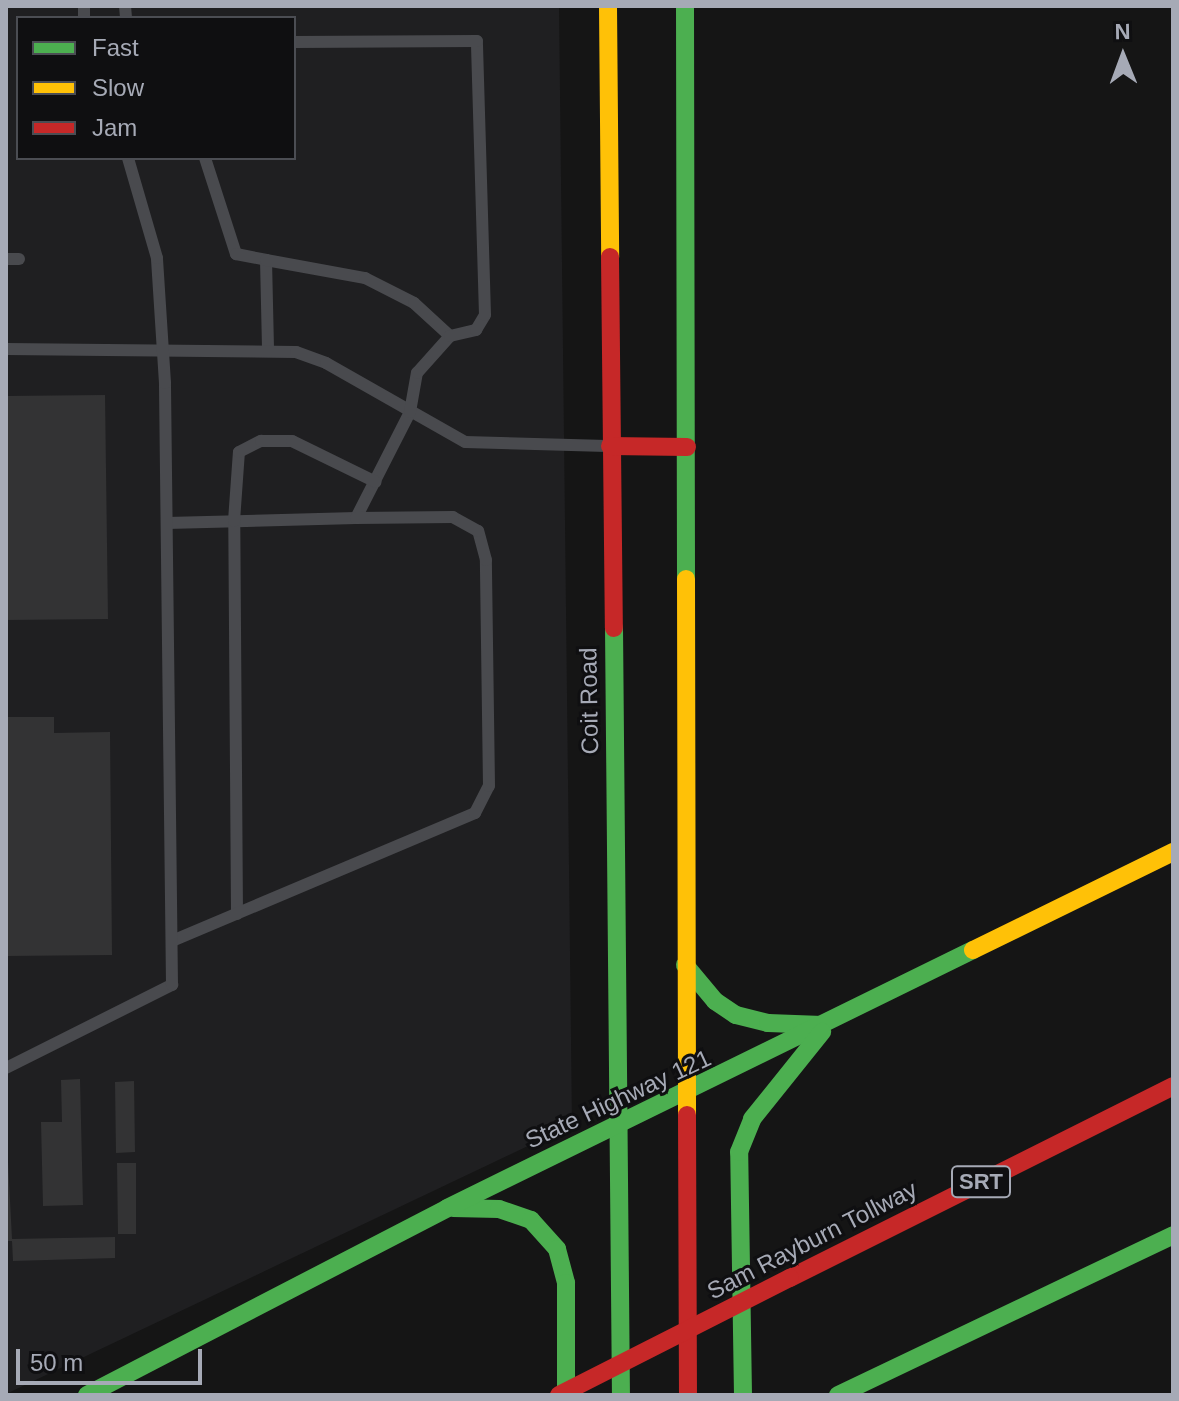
<!DOCTYPE html>
<style>
body{margin:0}
#map{position:relative;width:1179px;height:1401px;overflow:hidden;background:#151515;font-family:Helvetica,sans-serif}
div>[style]{position:absolute}
[style*='--x']{left:calc(var(--x)*1px);top:calc(var(--y)*1px);width:calc(var(--w)*1px);rotate:calc(var(--a)*1deg)}
.built>*{inset:0;background:#1f1f21}
.building>*{inset:0;background:#333334}
.lane>*{height:12px;margin:-6px;padding:0 6px;transform-origin:6px;border-radius:6px;background:#494a4e}
.fast>*{height:18px;margin:-9px;padding:0 9px;transform-origin:9px;border-radius:9px;background:#4caf50}
.slow>*{height:18px;margin:-9px;padding:0 9px;transform-origin:9px;border-radius:9px;background:#ffc107}
.jam>*{height:18px;margin:-9px;padding:0 9px;transform-origin:9px;border-radius:9px;background:#c62828}
.jam-bridge>*{height:18px;margin:-9px;padding:0 9px;transform-origin:9px;border-radius:9px;background:#c62828}
span{translate:-50% -50%;white-space:nowrap;text-align:center;line-height:1.15;-webkit-text-stroke:6px #0f0f11;paint-order:stroke}
.shield-label span{padding:2px 6px;background:#0f0f11;border:2px solid;border-radius:6px;-webkit-text-stroke-width:0}
.shield-label{font-size:22px;color:#a6aab6;font-weight:700}
.street-label{font-size:24px;color:#a6aab6}
.frame{position:absolute;inset:0;border:8px solid #a6aab6;pointer-events:none}
.legend{position:absolute;left:16px;top:16px;width:280px;height:144px;box-sizing:border-box;background:#0f0f11;border:2px solid #4b4d53;margin:0;padding:10px 14px;list-style:none;font-size:24px;color:#a6aab6}
.legend li{display:flex;align-items:center;gap:16px;height:40px}
.legend b{width:40px;border:2px solid #4b4d53}
.north{position:absolute;left:1083px;top:16px;width:80px;height:80px;-webkit-text-stroke:6px #0f0f11;paint-order:stroke;rotate:359deg;font-size:22px;font-weight:700;line-height:32px;text-align:center;color:#a6aab6}
.north::after{content:'';display:block;margin:auto;width:28px;height:36px;background:#a6aab6;clip-path:polygon(50% 0,100% 100%,50% 72%,0 100%)}
.scale{position:absolute;left:16px;top:1349px;width:186px;height:36px;box-sizing:border-box;border:4px solid #a6aab6;border-top:0;padding-left:10px;font-size:24px;line-height:28px;white-space:nowrap;color:#a6aab6;-webkit-text-stroke:6px #0f0f11;paint-order:stroke}
</style>
<div id="map">
<div class="built">
<i style="clip-path:polygon(evenodd,6px 6px,559px 6px,572px 1125px,6px 1394px,6px 6px,18px 18px,294px 18px,294px 158px,18px 158px,18px 18px)"></i>
</div>
<div class="building">
<i style="clip-path:polygon(105px 395px,108px 619px,6px 620px,6px 396px)"></i>
<i style="clip-path:polygon(6px 717px,54px 717px,54px 733px,110px 732px,112px 955px,6px 956px)"></i>
<i style="clip-path:polygon(80px 1079px,83px 1205px,43px 1206px,41px 1122px,62px 1122px,61px 1080px)"></i>
<i style="clip-path:polygon(134px 1081px,135px 1152px,116px 1153px,115px 1082px)"></i>
<i style="clip-path:polygon(6px 1122px,12px 1239px,115px 1237px,115px 1258px,13px 1261px,12px 1241px,6px 1241px)"></i>
<i style="clip-path:polygon(117px 1163px,136px 1163px,136px 1234px,118px 1234px)"></i>
</div>
<div class="lane">
<i style="--x:125;--y:6;--w:12;--a:85"></i>
<i style="--x:84;--y:18;--w:12;--a:-90"></i>
<i style="--x:205;--y:158;--w:101;--a:72.1"></i>
<i style="--x:236;--y:254;--w:31;--a:11"></i>
<i style="--x:266;--y:260;--w:89;--a:88.7"></i>
<i style="--x:6;--y:259;--w:13;--a:0"></i>
<i style="--x:266;--y:260;--w:101;--a:10.3"></i>
<i style="--x:365;--y:278;--w:55;--a:27"></i>
<i style="--x:414;--y:303;--w:49;--a:42.5"></i>
<i style="--x:6;--y:349;--w:290;--a:0.6"></i>
<i style="--x:296;--y:352;--w:32;--a:20"></i>
<i style="--x:326;--y:363;--w:160;--a:29.6"></i>
<i style="--x:465;--y:442;--w:142;--a:1.6"></i>
<i style="--x:167;--y:523;--w:189;--a:-1.5"></i>
<i style="--x:356;--y:518;--w:119;--a:-63"></i>
<i style="--x:410;--y:412;--w:40;--a:-80"></i>
<i style="--x:417;--y:373;--w:50;--a:-48.3"></i>
<i style="--x:450;--y:336;--w:27;--a:-13"></i>
<i style="--x:476;--y:330;--w:17;--a:-59"></i>
<i style="--x:485;--y:315;--w:274;--a:-91.7"></i>
<i style="--x:477;--y:41;--w:183;--a:179.7"></i>
<i style="--x:237;--y:914;--w:393;--a:-90.4"></i>
<i style="--x:234;--y:521;--w:69;--a:-85.9"></i>
<i style="--x:239;--y:452;--w:25;--a:-27"></i>
<i style="--x:261;--y:441;--w:31;--a:0"></i>
<i style="--x:292;--y:441;--w:93;--a:26"></i>
<i style="--x:172;--y:941;--w:329;--a:-22.9"></i>
<i style="--x:475;--y:813;--w:30;--a:-63"></i>
<i style="--x:489;--y:786;--w:226;--a:-90.8"></i>
<i style="--x:486;--y:560;--w:30;--a:-105"></i>
<i style="--x:478;--y:531;--w:29;--a:-151"></i>
<i style="--x:453;--y:517;--w:97;--a:179.4"></i>
<i style="--x:6;--y:1068;--w:186;--a:-26.6"></i>
<i style="--x:172;--y:985;--w:602;--a:-90.67"></i>
<i style="--x:165;--y:383;--w:125;--a:-93.7"></i>
<i style="--x:157;--y:258;--w:104;--a:-106.2"></i>
</div>
<div class="fast">
<i style="--x:685;--y:6;--w:573;--a:89.9"></i>
<i style="--x:614;--y:628;--w:767;--a:89.48"></i>
<i style="--x:685;--y:965;--w:47;--a:50.2"></i>
<i style="--x:715;--y:1001;--w:25;--a:34"></i>
<i style="--x:736;--y:1015;--w:33;--a:14"></i>
<i style="--x:768;--y:1023;--w:54;--a:2.1"></i>
<i style="--x:453;--y:1208;--w:46;--a:1.2"></i>
<i style="--x:499;--y:1209;--w:34;--a:19"></i>
<i style="--x:531;--y:1220;--w:39;--a:48"></i>
<i style="--x:557;--y:1249;--w:35;--a:75"></i>
<i style="--x:566;--y:1283;--w:112;--a:90"></i>
<i style="--x:87;--y:1395;--w:406;--a:-27.4"></i>
<i style="--x:447;--y:1208;--w:586;--a:-26.13"></i>
<i style="--x:743;--y:1395;--w:243;--a:-90.9"></i>
<i style="--x:739;--y:1152;--w:35;--a:-68"></i>
<i style="--x:752;--y:1119;--w:112;--a:-51.2"></i>
<i style="--x:838;--y:1395;--w:371;--a:-25.5"></i>
</div>
<div class="slow">
<i style="--x:608;--y:6;--w:251;--a:89.5"></i>
<i style="--x:686;--y:579;--w:536;--a:89.89"></i>
<i style="--x:973;--y:950;--w:223;--a:-26.1"></i>
</div>
<div class="jam">
<i style="--x:610;--y:257;--w:371;--a:89.4"></i>
<i style="--x:610;--y:446;--w:77;--a:0.7"></i>
<i style="--x:687;--y:1115;--w:280;--a:89.8"></i>
<i style="--x:790;--y:1278;--w:428;--a:-26.6"></i>
</div>
<div class="jam-bridge">
<i style="--x:559;--y:1395;--w:259;--a:-26.9"></i>
</div>
<div class="shield-label">
<span style="left:981px;top:1182px">SRT</span>
</div>
<div class="street-label">
<span style="left:589px;top:701px;rotate:-91deg">Coit Road</span>
<span style="left:618px;top:1099px;rotate:-25deg">State Highway 121</span>
<span style="left:812px;top:1240px;rotate:-27deg">Sam Rayburn Tollway</span>
</div>
<div class="frame"></div>
<ul class="legend">
<li><b style="height:10px;background:#4caf50"></b>Fast</li>
<li><b style="height:10px;background:#ffc107"></b>Slow</li>
<li><b style="height:10px;background:#c62828"></b>Jam</li>
</ul>
<div class="north">N</div>
<div class="scale">50 m</div>
</div>
